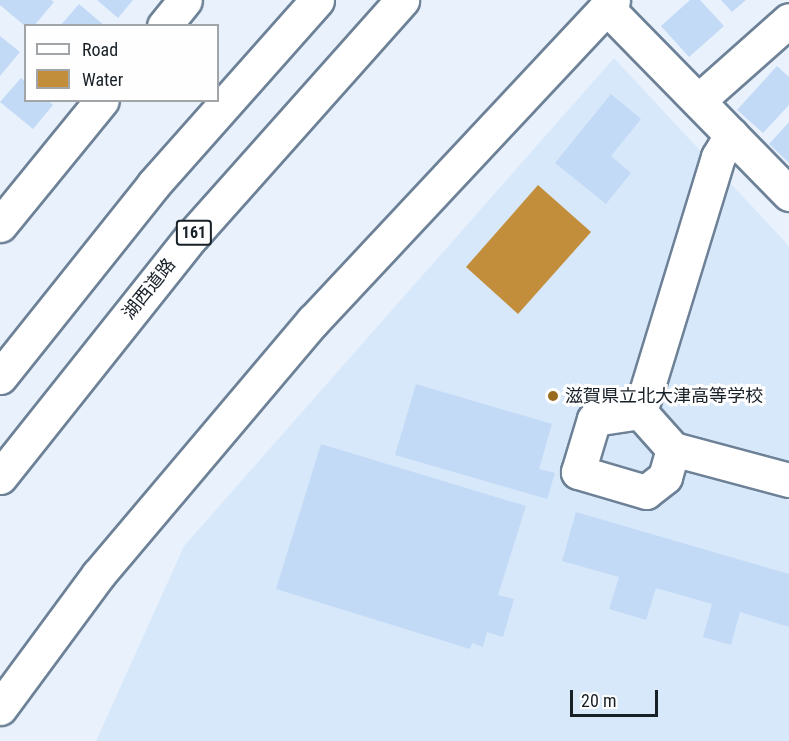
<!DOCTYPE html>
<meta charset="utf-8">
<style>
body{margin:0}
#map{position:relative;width:789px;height:741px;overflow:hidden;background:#e9f2fc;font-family:"Roboto Condensed","Noto Sans JP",sans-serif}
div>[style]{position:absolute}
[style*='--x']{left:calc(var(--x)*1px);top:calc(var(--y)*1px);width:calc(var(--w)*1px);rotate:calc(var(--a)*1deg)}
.built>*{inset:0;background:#d8e8fb}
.water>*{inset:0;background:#c28e3c}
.building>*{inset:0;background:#c2daf6}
.roads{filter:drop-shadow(2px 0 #6d8197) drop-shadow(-2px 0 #6d8197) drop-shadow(0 2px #6d8197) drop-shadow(0 -2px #6d8197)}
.minor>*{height:33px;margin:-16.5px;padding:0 16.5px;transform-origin:16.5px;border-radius:16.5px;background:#fff}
.highway>*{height:33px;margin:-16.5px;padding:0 16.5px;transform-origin:16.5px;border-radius:16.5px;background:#fff}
.dots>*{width:16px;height:16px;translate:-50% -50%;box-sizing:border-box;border:3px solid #fefefe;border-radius:50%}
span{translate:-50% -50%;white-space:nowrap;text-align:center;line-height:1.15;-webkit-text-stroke:6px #fefefe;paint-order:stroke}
.shield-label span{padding:2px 4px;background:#fefefe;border:2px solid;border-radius:4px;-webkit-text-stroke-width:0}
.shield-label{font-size:16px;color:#171f27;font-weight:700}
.street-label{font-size:18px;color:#171f27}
.poi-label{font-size:18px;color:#171f27}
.left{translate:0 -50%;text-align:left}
.legend{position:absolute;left:24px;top:24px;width:195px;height:78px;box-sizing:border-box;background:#fefefe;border:2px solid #a2a5a8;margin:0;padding:8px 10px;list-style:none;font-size:18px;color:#171f27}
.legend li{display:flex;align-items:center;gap:12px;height:30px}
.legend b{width:30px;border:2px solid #a2a5a8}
.scale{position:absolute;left:570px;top:690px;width:88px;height:27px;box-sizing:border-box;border:3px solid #171f27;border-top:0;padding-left:8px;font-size:18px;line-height:21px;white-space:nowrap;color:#171f27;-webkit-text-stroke:4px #fefefe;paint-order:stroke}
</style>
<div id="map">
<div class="built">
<i style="clip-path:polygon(614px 58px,789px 246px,789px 741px,96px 741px,184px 546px)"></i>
</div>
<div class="water">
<i style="clip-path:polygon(538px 185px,591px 232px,518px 314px,466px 267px)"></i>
</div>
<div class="building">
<i style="clip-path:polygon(0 0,51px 0,54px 2px,34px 26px,25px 26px,0 5px)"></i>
<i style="clip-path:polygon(97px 0,133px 0,118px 18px)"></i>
<i style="clip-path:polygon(690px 0,700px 0,724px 26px,689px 57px,661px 26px)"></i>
<i style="clip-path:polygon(721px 0,746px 0,732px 12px)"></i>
<i style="clip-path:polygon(79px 4px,105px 26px,60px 26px)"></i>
<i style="clip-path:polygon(0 36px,20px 52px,0 76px)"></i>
<i style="clip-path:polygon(777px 66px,789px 77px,789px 105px,763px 133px,737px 110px)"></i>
<i style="clip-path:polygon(21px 78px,26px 82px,26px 100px,48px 100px,53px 105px,33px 129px,0 102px)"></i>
<i style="clip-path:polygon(611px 94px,641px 119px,611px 156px,631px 173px,606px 204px,555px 163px)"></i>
<i style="clip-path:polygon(789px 122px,789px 163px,769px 144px)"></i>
<i style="clip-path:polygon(416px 384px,552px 424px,539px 469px,555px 473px,547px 499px,395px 455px)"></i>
<i style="clip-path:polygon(321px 444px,526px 506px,498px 595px,514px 599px,503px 637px,487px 632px,483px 647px,472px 643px,470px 649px,276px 589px)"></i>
<i style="clip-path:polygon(576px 512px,789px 574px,789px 627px,740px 612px,731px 645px,703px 637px,712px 604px,656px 588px,646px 620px,609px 609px,619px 577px,562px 561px)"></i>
</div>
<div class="roads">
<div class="minor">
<i style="--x:606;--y:7;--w:262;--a:45.6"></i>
<i style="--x:164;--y:26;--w:33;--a:-51"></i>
<i style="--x:699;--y:100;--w:120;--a:-41.6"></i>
<i style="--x:0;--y:225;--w:161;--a:-50.8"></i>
<i style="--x:640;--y:412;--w:267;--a:-73"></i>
<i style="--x:718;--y:157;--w:26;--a:-59"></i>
<i style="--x:640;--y:412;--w:50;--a:48.3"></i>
<i style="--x:673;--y:449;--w:29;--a:106"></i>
<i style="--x:665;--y:477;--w:24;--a:142"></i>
<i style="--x:646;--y:492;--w:71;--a:-163.6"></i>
<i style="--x:578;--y:472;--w:55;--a:-73.2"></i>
<i style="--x:594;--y:419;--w:47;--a:-8.7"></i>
<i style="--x:673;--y:449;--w:120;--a:15"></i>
<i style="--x:0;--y:708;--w:165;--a:-53.6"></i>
<i style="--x:98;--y:575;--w:333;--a:-49.8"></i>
<i style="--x:313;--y:321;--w:439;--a:-46.9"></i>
</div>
<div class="highway">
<i style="--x:0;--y:377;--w:246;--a:-51.4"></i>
<i style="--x:153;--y:185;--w:247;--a:-48.4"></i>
<i style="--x:0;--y:477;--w:308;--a:-51.5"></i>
<i style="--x:192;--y:236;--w:316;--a:-48.3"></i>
</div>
</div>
<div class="dots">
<i style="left:553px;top:396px;background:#9a6b1c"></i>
</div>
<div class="shield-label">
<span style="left:194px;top:233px">161</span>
</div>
<div class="street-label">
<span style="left:149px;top:289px;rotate:-51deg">湖西道路</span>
</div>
<div class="poi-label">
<span class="left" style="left:565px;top:396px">滋賀県立北大津高等学校</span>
</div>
<ul class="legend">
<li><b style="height:8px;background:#fff"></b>Road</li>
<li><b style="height:16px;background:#c28e3c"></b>Water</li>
</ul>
<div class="scale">20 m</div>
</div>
